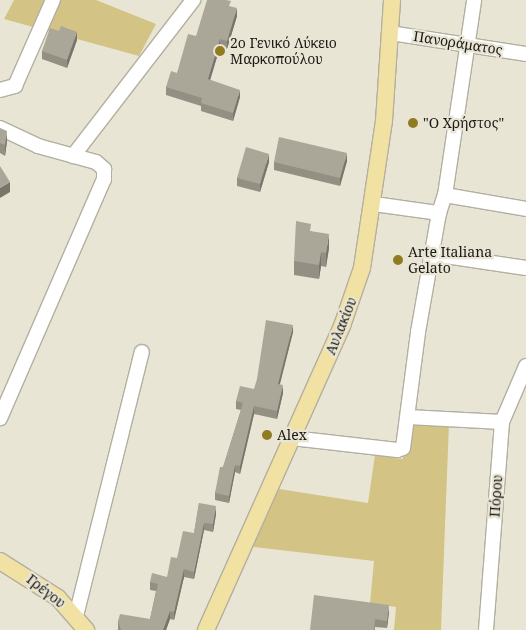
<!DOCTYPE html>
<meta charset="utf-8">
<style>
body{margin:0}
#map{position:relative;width:526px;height:630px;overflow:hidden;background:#e9e5d5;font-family:"Noto Serif",serif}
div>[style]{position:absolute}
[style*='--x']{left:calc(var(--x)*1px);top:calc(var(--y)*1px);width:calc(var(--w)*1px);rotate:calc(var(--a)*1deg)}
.green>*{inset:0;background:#d3c384}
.roads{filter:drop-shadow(1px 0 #b3afa0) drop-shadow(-1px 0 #b3afa0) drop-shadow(0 1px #b3afa0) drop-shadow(0 -1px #b3afa0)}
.minor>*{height:14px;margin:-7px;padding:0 7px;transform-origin:7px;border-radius:7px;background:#fff}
.major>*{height:16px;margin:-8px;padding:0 8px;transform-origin:8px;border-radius:8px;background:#f1e1a3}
.wall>*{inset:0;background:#939083}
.shaded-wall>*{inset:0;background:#78756a}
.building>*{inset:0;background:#aba798}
.dots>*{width:14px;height:14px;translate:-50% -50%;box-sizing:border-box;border:2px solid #e9e5d5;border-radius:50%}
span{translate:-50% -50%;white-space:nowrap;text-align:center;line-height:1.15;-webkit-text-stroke:4.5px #e9e5d5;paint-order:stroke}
.poi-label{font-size:14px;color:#1c1a15}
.left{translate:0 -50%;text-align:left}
.street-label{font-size:14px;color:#1c1a15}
</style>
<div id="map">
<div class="green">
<i style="clip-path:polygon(14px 0,96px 0,156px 24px,139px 56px,4px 19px)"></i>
<i style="clip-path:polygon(404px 420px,449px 423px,441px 630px,394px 630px,396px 607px,370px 603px,374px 561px,245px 546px,273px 488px,368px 503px,375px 455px,403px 459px)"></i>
</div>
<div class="roads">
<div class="minor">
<i style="--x:390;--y:33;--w:138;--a:8.8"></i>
<i style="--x:0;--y:90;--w:16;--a:-15"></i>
<i style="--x:15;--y:86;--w:94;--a:-66.2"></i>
<i style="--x:0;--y:128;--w:42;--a:25.3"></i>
<i style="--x:38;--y:146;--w:60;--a:15.4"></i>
<i style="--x:96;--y:162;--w:11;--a:41"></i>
<i style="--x:104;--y:169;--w:10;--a:90"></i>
<i style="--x:104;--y:179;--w:261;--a:113.5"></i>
<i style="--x:73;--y:156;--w:197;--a:-52.4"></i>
<i style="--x:445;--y:195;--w:197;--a:-81.5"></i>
<i style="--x:374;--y:204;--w:66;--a:7.9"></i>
<i style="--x:439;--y:213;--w:19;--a:-72"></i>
<i style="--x:445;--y:195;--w:82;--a:9.8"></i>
<i style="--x:432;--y:254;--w:95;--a:8.5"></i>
<i style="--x:408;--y:417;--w:94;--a:3"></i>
<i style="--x:292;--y:438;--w:106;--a:6.5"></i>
<i style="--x:397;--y:450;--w:6;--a:-18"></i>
<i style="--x:403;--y:448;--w:117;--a:-82.6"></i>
<i style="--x:418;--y:332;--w:121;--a:-80"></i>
<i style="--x:76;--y:616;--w:272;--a:-76"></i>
<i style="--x:486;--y:630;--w:209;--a:-85.6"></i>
<i style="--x:502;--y:422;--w:61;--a:-66.8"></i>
</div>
<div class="major">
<i style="--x:0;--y:561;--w:69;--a:32.5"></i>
<i style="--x:58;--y:598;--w:43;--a:48.8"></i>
<i style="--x:206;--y:630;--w:333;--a:-65.9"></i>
<i style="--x:342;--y:326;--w:61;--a:-71"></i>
<i style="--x:362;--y:268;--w:149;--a:-81.5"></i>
<i style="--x:384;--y:121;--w:121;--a:-86.2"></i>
</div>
</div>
<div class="wall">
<i style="clip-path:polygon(231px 7px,237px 16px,227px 49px,220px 47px,210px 80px,240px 97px,233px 121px,201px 111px,201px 106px,166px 95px,166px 87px,177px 73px,196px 36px)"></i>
<i style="clip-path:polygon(59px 31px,77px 40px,67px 68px,42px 59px,42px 51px)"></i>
<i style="clip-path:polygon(0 128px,7px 141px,5px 156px,0 153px)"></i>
<i style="clip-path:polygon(347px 161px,340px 186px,274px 170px,274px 162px)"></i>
<i style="clip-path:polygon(269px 162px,260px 192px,237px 186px,237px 178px)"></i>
<i style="clip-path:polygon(311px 231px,329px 248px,326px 267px,321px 266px,319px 279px,294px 275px,294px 261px)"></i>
<i style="clip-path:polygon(293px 332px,280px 384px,283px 393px,277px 419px,254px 414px,240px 474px,235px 472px,229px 503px,215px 500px,215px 493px,241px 410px,236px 409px,236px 401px,254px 389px)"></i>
<i style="clip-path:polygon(199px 503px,216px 514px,213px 532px,204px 530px,194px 579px,184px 577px,174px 620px,170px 619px,166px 630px,118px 630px,118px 621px,150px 619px,156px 591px,150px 590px,150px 582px,167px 577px,194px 533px)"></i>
<i style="clip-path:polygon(389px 612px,387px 628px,375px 627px,375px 630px,310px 630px)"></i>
</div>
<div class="shaded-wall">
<i style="clip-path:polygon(237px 8px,237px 16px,227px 49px,227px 41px)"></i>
<i style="clip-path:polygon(77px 32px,77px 40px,67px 68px,67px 60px)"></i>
<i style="clip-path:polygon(220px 39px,220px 47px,208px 87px,208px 79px)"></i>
<i style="clip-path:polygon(240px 90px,240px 97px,233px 121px,233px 113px)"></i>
<i style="clip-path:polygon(7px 131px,7px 141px,5px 156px,5px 145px)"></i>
<i style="clip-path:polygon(347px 153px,347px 161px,340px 186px,340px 178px)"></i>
<i style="clip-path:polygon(269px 154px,269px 162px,260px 192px,260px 184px)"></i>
<i style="clip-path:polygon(10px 182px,10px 192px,0 198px,0 188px)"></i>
<i style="clip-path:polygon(329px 234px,329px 248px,326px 267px,326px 253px)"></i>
<i style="clip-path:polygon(321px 252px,321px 266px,319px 279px,319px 265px)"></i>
<i style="clip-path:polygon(293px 325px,293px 332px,278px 391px,278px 384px)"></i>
<i style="clip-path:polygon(283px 385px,283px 393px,277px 419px,277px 411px)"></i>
<i style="clip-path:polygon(254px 406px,254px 414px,240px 474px,240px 466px)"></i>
<i style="clip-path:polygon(235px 465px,235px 472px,229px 503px,229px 496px)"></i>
<i style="clip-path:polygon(216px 506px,216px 514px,213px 532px,213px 524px)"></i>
<i style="clip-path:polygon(204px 523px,204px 530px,194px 579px,194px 572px)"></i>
<i style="clip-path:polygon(184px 569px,184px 577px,174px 620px,174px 612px)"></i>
<i style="clip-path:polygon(389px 605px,389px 612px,387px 628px,387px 621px)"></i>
<i style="clip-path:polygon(170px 611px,170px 619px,166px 630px,163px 630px)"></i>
</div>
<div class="building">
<i style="clip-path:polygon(207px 0,226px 0,231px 1px,229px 6px,237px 8px,227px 41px,220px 39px,208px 79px,240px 90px,233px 113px,201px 103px,202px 98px,166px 87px,171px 71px,177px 73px,188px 34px,196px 36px)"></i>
<i style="clip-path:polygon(61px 26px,77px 32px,67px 60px,42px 51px,50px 28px,59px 31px)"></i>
<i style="clip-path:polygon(0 128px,7px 131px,5px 145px,0 143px)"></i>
<i style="clip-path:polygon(279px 137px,347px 153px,340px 178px,274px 162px)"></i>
<i style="clip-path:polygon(246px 147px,269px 154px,260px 184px,237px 178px)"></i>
<i style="clip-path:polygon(0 166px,10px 182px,0 188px)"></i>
<i style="clip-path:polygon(296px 221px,311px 224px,310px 231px,329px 234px,326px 253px,321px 252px,319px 265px,294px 261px)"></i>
<i style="clip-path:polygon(266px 320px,293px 325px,278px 384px,283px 385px,277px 411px,254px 406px,240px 466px,235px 465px,229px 496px,215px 493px,220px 467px,223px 467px,243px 403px,236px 401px,240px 386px,254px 389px,257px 379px)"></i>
<i style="clip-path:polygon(199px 503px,216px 506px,213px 524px,204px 523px,194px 572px,184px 569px,174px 612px,170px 611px,163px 630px,121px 630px,118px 621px,120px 614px,150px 619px,158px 584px,150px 582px,152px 573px,167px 577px,171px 557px,177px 558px,183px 531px,194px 533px)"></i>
<i style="clip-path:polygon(314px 595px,389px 605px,387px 621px,375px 619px,374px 630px,310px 630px)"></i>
</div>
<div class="dots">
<i style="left:220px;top:51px;background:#907b21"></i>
<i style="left:413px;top:123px;background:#907b21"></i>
<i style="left:398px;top:260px;background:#907b21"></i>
<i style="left:267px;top:435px;background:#907b21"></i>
</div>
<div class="poi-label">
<span class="left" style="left:230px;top:51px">2ο Γενικό Λύκειο<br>Μαρκοπούλου</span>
<span class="left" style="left:423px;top:123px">"Ο Χρήστος"</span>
<span class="left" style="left:408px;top:260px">Arte Italiana<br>Gelato</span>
<span class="left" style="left:277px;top:435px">Alex</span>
</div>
<div class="street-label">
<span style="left:458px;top:43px;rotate:9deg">Πανοράματος</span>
<span style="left:341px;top:326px;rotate:-68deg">Αυλακίου</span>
<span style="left:496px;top:496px;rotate:-86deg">Πόρου</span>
<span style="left:46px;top:591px;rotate:38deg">Γρέγου</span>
</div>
</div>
